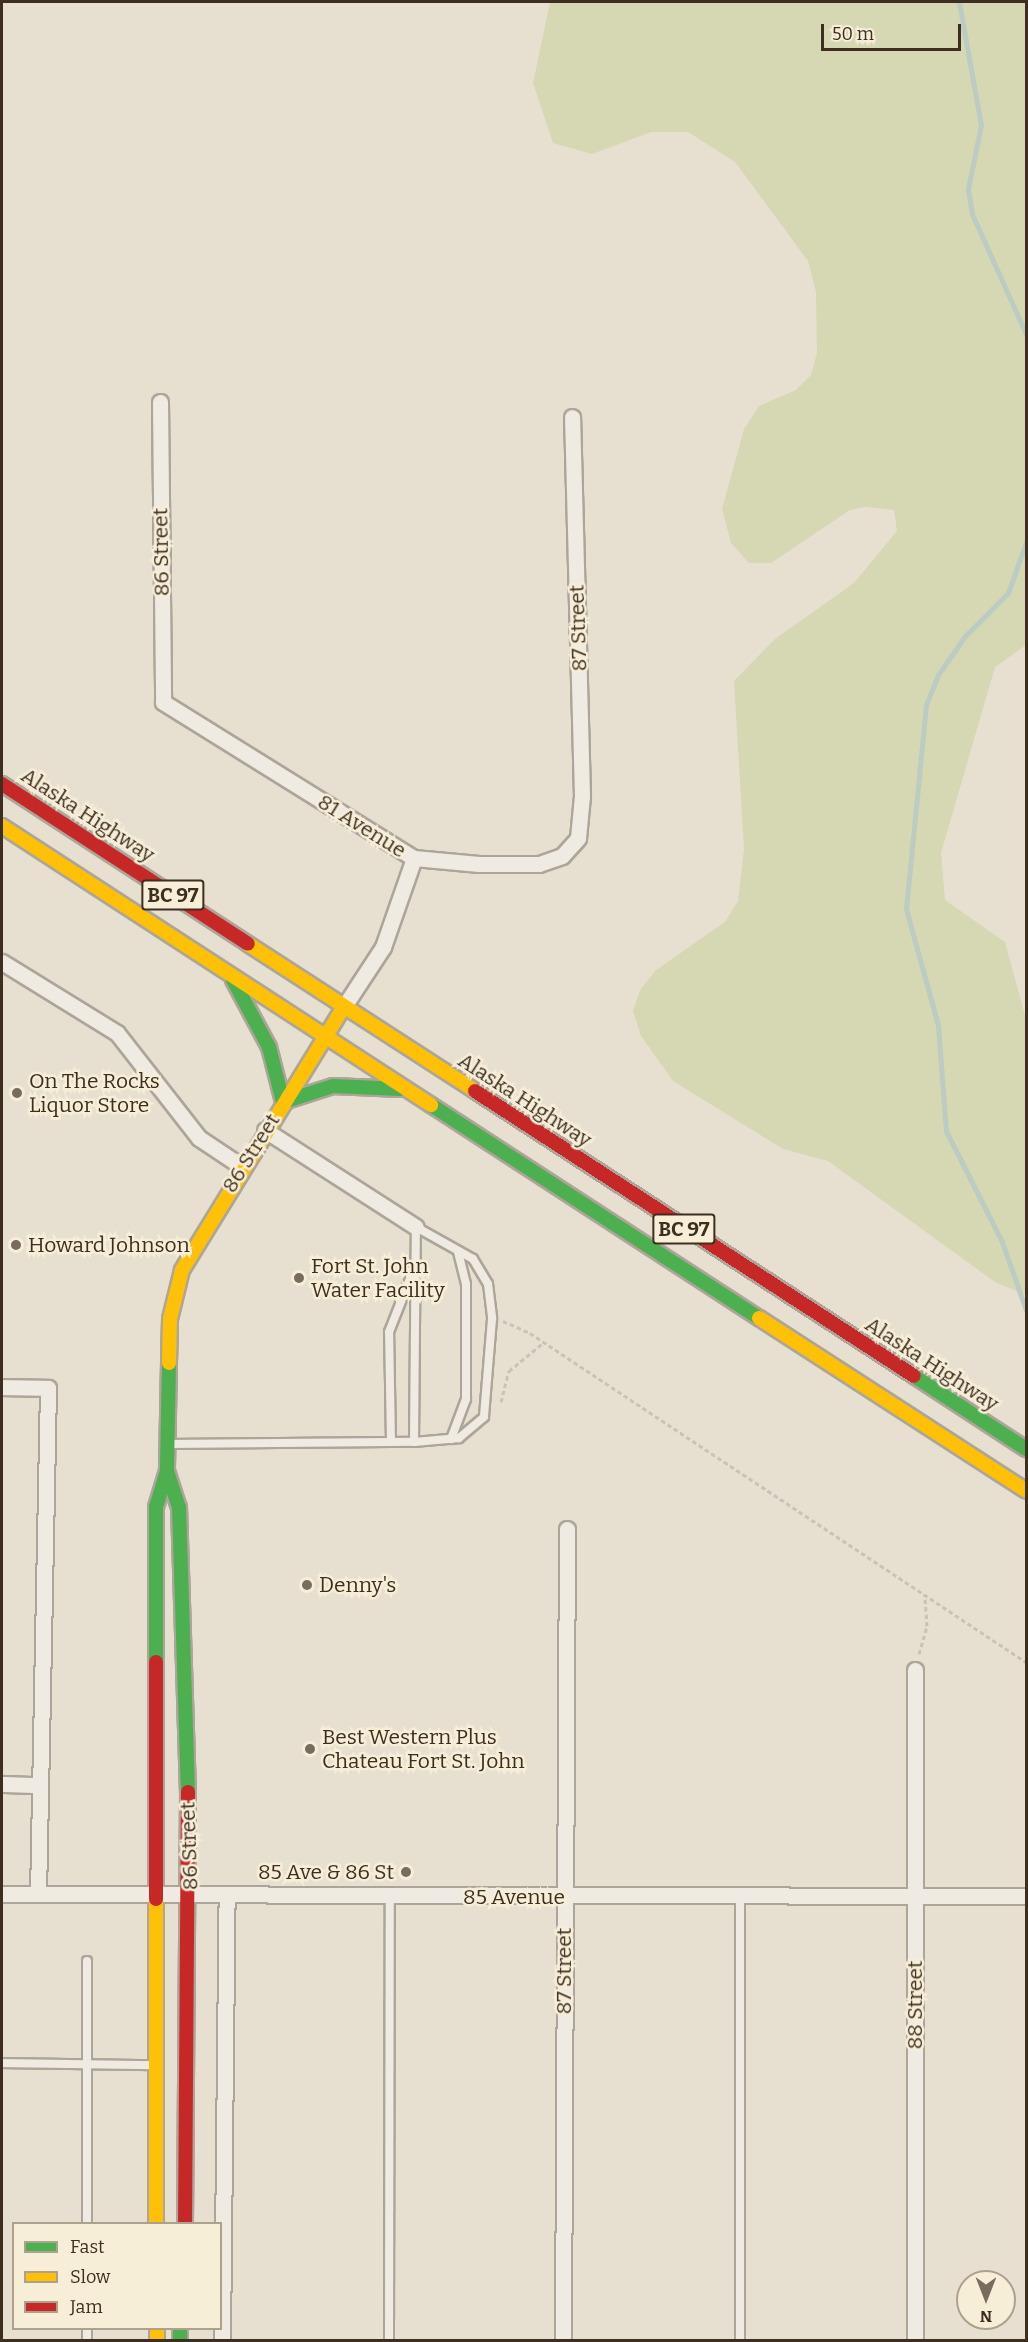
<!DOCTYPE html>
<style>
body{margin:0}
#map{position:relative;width:1028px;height:2342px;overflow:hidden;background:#e7e0d1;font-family:Bitter,serif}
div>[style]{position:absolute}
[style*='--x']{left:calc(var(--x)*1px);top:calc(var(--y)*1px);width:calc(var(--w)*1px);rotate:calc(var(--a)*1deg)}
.green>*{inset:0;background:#d6d7b3}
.stream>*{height:5px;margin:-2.5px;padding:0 2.5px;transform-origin:2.5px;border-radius:2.5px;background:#bcccc2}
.path>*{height:3px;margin-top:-1.5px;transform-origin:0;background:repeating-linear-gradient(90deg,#c8c2b9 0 4.5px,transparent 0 7.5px)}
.roads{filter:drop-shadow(2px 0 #ada599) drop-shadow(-2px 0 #ada599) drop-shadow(0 2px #ada599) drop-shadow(0 -2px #ada599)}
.lane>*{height:8px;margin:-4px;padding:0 4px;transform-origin:4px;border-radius:4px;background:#efebe3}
.street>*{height:15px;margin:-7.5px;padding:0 7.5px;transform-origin:7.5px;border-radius:7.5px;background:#efebe3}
.fast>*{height:14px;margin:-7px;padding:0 7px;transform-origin:7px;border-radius:7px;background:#4caf50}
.slow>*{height:14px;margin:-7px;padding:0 7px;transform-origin:7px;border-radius:7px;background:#ffc107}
.jam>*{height:14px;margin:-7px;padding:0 7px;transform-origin:7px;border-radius:7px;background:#c62828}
.dots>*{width:16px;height:16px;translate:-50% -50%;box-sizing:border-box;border:3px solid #f7eed8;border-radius:50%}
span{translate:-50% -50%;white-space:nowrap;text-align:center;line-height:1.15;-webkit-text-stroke:5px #f7eed8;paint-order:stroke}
.shield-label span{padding:2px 4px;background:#f7eed8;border:2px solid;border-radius:4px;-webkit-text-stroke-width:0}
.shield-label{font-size:20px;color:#3d2e20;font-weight:700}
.street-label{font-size:21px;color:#3d2e20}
.poi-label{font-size:21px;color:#3d2e20}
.left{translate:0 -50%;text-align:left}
.right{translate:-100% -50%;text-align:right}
.frame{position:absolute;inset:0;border:3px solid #3d2e20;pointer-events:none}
.legend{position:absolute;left:12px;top:2222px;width:210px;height:108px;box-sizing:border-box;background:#f7eed8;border:2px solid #ada18e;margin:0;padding:8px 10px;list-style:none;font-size:18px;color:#3d2e20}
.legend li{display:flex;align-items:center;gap:12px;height:30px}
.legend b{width:30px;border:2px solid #ada18e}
.north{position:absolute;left:956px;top:2270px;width:60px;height:60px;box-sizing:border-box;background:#f7eed8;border:2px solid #ada18e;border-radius:50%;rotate:180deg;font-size:16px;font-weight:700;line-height:24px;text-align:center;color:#3d2e20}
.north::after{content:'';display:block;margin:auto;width:21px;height:27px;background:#786c5e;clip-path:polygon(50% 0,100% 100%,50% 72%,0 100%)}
.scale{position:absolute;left:821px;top:24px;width:140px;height:27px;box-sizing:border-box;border:3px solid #3d2e20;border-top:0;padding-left:8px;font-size:18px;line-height:21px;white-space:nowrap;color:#3d2e20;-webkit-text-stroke:4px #f7eed8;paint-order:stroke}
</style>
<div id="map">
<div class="green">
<i style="clip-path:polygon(550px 2px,1026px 2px,1026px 645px,995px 667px,941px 853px,945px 900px,1005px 942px,1026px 1019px,1026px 1295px,995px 1282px,828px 1161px,783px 1149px,673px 1081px,641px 1036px,633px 1011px,640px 990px,656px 970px,725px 922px,738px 901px,744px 849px,734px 681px,775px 639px,854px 583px,897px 531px,894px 510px,865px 507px,850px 510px,771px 563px,749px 563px,731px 543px,722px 509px,744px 429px,759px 406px,796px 390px,811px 375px,817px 353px,816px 292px,808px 261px,735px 162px,688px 132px,651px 132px,592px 154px,553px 143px,533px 83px)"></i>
</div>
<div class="stream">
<i style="--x:959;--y:2;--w:125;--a:79.9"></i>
<i style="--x:981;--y:125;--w:65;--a:101.5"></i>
<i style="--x:968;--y:189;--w:25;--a:81"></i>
<i style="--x:972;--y:214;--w:132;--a:65.8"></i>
<i style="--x:1026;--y:542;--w:54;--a:109.4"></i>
<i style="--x:1008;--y:593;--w:61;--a:135"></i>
<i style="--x:965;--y:636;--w:47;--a:124.7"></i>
<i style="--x:938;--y:675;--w:32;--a:112"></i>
<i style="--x:926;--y:705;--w:205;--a:95.6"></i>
<i style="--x:906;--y:909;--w:120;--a:74.6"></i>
<i style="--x:938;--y:1025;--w:106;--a:85.7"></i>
<i style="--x:946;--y:1131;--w:124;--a:63.2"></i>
<i style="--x:1002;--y:1242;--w:72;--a:70.6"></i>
</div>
<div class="path">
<i style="--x:503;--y:1321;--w:30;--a:24"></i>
<i style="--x:530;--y:1333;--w:595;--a:33.56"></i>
<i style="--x:501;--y:1402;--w:32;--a:-76"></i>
<i style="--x:509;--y:1371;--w:45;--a:-39.6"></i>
<i style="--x:919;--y:1654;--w:29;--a:-74"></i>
<i style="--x:927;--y:1626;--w:32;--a:-94"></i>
</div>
<div class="roads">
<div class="lane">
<i style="--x:451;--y:1439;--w:43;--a:-69.4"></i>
<i style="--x:466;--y:1399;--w:115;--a:-90"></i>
<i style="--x:466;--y:1284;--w:34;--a:-104"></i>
<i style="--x:391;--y:1442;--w:110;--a:-91"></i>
<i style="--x:389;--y:1332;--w:71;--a:-68.5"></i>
<i style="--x:171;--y:1444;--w:243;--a:-0.5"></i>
<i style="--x:414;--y:1442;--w:215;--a:-89.5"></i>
<i style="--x:416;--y:1227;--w:65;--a:29.3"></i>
<i style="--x:473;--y:1259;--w:29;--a:59"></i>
<i style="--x:488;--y:1284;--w:35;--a:83"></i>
<i style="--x:492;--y:1319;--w:98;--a:94.7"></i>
<i style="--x:484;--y:1417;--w:33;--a:140"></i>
<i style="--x:459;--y:1438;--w:45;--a:174.9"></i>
<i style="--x:740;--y:1897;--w:443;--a:90"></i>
<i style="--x:2;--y:2063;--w:151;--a:0.8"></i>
<i style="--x:87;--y:2224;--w:263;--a:-90"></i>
<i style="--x:87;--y:2340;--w:12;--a:-90"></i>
<i style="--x:389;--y:2340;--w:443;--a:-89.9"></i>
</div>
<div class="street">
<i style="--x:160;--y:402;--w:300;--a:89.4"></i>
<i style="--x:163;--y:702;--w:296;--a:31.9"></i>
<i style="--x:414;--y:858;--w:65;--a:5.3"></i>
<i style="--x:479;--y:864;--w:60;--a:0"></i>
<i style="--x:539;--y:864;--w:24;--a:-19"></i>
<i style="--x:562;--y:856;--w:24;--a:-48"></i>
<i style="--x:578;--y:838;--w:42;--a:-84.6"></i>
<i style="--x:582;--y:796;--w:379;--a:-91.5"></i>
<i style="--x:2;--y:962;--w:135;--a:31.7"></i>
<i style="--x:117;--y:1033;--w:133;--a:52"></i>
<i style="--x:199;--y:1138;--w:50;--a:33.7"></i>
<i style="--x:343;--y:1008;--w:73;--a:-56.7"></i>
<i style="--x:383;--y:947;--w:94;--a:-70.8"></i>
<i style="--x:265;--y:1130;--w:179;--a:32.7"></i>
<i style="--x:2;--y:1387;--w:46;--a:1.2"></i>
<i style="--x:48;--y:1388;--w:506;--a:91.13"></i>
<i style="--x:2;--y:1784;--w:36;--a:2"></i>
<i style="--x:2;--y:1894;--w:1024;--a:0.11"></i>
<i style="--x:222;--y:2340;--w:443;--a:-89.4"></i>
<i style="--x:563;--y:2340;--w:811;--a:-89.72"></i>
<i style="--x:915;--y:2340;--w:670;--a:-90"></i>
</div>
<div class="fast">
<i style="--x:233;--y:980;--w:76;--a:61.8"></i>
<i style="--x:269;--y:1047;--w:57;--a:75.7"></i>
<i style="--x:283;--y:1102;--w:52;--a:-17.7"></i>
<i style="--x:333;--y:1086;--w:67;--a:2.6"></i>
<i style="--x:431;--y:1105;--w:391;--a:33"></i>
<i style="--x:169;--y:1363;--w:108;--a:91.1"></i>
<i style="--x:167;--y:1471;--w:38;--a:72"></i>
<i style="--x:179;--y:1507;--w:285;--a:88.2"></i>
<i style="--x:914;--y:1376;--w:134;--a:33.1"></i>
<i style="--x:156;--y:1662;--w:155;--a:-90"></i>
<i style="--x:156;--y:1507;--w:38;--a:-73"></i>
<i style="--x:180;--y:2328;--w:12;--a:90"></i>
</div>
<div class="slow">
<i style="--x:2;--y:826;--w:512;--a:33.04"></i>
<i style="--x:248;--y:944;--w:270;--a:32.9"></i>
<i style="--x:759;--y:1318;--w:318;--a:32.9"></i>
<i style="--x:169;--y:1363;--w:44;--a:-88.7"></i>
<i style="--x:170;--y:1319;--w:50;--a:-76.2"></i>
<i style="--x:182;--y:1270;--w:308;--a:-58.4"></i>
<i style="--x:156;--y:1899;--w:325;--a:90"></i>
<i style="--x:157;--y:2328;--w:12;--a:90"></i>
</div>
<div class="jam">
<i style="--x:2;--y:784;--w:293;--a:33"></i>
<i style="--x:475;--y:1091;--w:523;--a:32.99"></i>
<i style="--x:156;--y:1662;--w:237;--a:90"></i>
<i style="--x:185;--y:2224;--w:432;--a:-89.6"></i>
</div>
</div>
<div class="dots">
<i style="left:17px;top:1093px;background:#786c5e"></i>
<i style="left:16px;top:1245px;background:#786c5e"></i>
<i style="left:299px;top:1278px;background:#786c5e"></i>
<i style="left:307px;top:1585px;background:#786c5e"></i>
<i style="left:310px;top:1749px;background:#786c5e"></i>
<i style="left:406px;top:1872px;background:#786c5e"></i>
</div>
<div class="shield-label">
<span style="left:173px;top:895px">BC 97</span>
<span style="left:684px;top:1229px">BC 97</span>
</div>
<div class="street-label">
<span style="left:161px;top:552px;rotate:-91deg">86 Street</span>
<span style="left:578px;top:628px;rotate:-92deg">87 Street</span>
<span style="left:88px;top:815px;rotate:33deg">Alaska Highway</span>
<span style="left:362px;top:826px;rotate:32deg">81 Avenue</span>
<span style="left:525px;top:1100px;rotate:33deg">Alaska Highway</span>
<span style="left:251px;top:1153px;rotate:-58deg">86 Street</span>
<span style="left:932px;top:1364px;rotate:33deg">Alaska Highway</span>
<span style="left:189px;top:1846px;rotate:-92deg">86 Street</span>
<span style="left:514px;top:1897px">85 Avenue</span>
<span style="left:564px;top:1971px;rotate:-90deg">87 Street</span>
<span style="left:915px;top:2005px;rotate:-90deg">88 Street</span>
</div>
<div class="poi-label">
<span class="left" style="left:29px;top:1093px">On The Rocks<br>Liquor Store</span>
<span class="left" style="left:28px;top:1245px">Howard Johnson</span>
<span class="left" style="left:311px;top:1278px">Fort St. John<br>Water Facility</span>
<span class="left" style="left:319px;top:1585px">Denny's</span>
<span class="left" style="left:322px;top:1749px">Best Western Plus<br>Chateau Fort St. John</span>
<span class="right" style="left:394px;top:1872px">85 Ave &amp; 86 St</span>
</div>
<div class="frame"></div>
<ul class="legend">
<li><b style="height:8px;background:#4caf50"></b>Fast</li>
<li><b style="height:8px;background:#ffc107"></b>Slow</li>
<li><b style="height:8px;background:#c62828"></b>Jam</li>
</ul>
<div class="north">N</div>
<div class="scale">50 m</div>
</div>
